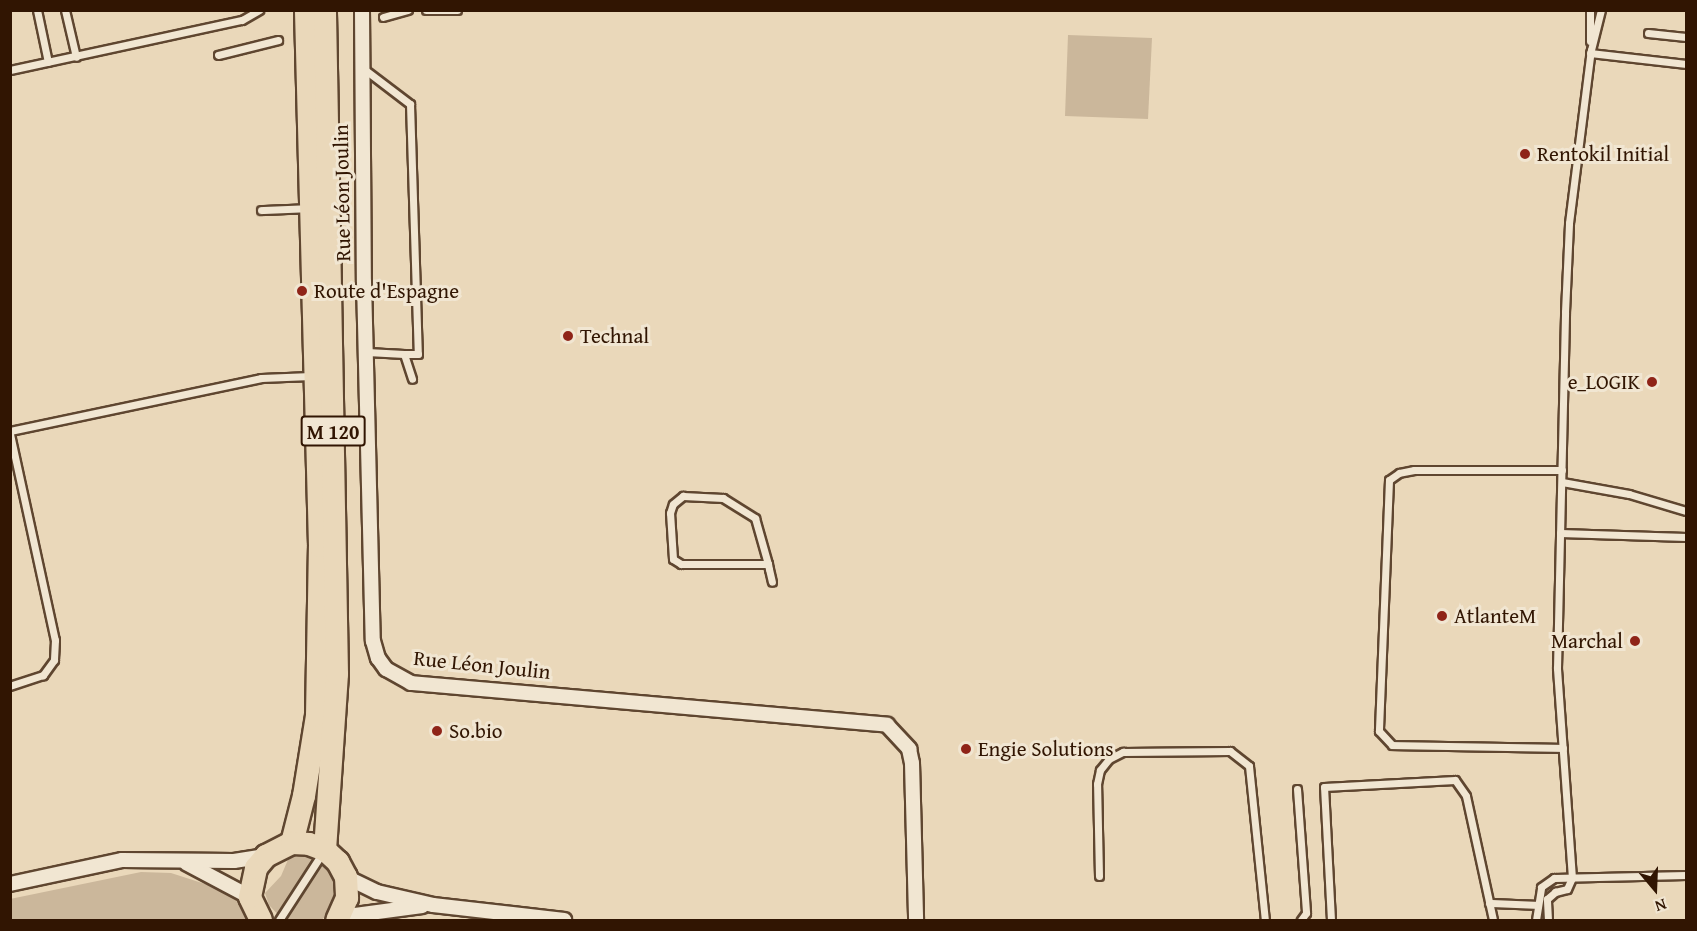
<!DOCTYPE html>
<meta charset="utf-8">
<style>
body{margin:0}
#map{position:relative;width:1697px;height:931px;overflow:hidden;background:#ead8ba;font-family:"Gentium Book Plus",serif}
div>[style]{position:absolute}
[style*='--x']{left:calc(var(--x)*1px);top:calc(var(--y)*1px);width:calc(var(--w)*1px);rotate:calc(var(--a)*1deg)}
.green>*{inset:0;background:#cbb79b}
.roads{filter:drop-shadow(2px 0 #5f4630) drop-shadow(-2px 0 #5f4630) drop-shadow(0 2px #5f4630) drop-shadow(0 -2px #5f4630)}
.service>*{height:7px;margin:-3.5px;padding:0 3.5px;transform-origin:3.5px;border-radius:3.5px;background:#f1e6d2}
.minor>*{height:14px;margin:-7px;padding:0 7px;transform-origin:7px;border-radius:7px;background:#f1e6d2}
.primary>*{height:22px;margin:-11px;padding:0 11px;transform-origin:11px;border-radius:11px;background:#ead8ba}
.dots>*{width:16px;height:16px;translate:-50% -50%;box-sizing:border-box;border:3px solid #f1e6d2;border-radius:50%}
span{translate:-50% -50%;white-space:nowrap;text-align:center;line-height:1.15;-webkit-text-stroke:6px #f1e6d2;paint-order:stroke}
.shield-label span{padding:2px 4px;background:#f1e6d2;border:2px solid;border-radius:4px;-webkit-text-stroke-width:0}
.shield-label{font-size:20px;color:#311502;font-weight:700}
.poi-label{font-size:21px;color:#311502}
.left{translate:0 -50%;text-align:left}
.right{translate:-100% -50%;text-align:right}
.street-label{font-size:21px;color:#311502}
.frame{position:absolute;inset:0;border:12px solid #311502;pointer-events:none}
.north{position:absolute;left:1625px;top:859px;width:60px;height:60px;-webkit-text-stroke:4px #f1e6d2;paint-order:stroke;rotate:161deg;font-size:16px;font-weight:700;line-height:24px;text-align:center;color:#311502}
.north::after{content:'';display:block;margin:auto;width:21px;height:27px;background:#311502;clip-path:polygon(50% 0,100% 100%,50% 72%,0 100%)}
</style>
<div id="map">
<div class="green">
<i style="clip-path:polygon(1068px 35px,1152px 38px,1148px 119px,1065px 116px)"></i>
<i style="clip-path:polygon(301px 853px,314px 855px,333px 870px,339px 893px,329px 914px,321px 920px,283px 920px,269px 905px,265px 893px,281px 876px,290px 855px)"></i>
<i style="clip-path:polygon(141px 872px,171px 873px,230px 892px,241px 900px,250px 920px,11px 920px,10px 899px)"></i>
</div>
<div class="roads">
<div class="service">
<i style="--x:37;--y:10;--w:53;--a:78.1"></i>
<i style="--x:65;--y:10;--w:48;--a:76.8"></i>
<i style="--x:426;--y:10;--w:31;--a:0"></i>
<i style="--x:1590;--y:10;--w:31;--a:90"></i>
<i style="--x:383;--y:17;--w:26;--a:-16"></i>
<i style="--x:1648;--y:33;--w:38;--a:6"></i>
<i style="--x:1590;--y:53;--w:97;--a:6.5"></i>
<i style="--x:218;--y:55;--w:62;--a:-14"></i>
<i style="--x:364;--y:69;--w:58;--a:37.3"></i>
<i style="--x:410;--y:104;--w:250;--a:88.2"></i>
<i style="--x:418;--y:354;--w:14;--a:180"></i>
<i style="--x:10;--y:70;--w:237;--a:-12.2"></i>
<i style="--x:242;--y:20;--w:20;--a:-30"></i>
<i style="--x:261;--y:210;--w:47;--a:-2.4"></i>
<i style="--x:367;--y:352;--w:37;--a:3"></i>
<i style="--x:404;--y:354;--w:26;--a:72"></i>
<i style="--x:10;--y:431;--w:257;--a:-11.9"></i>
<i style="--x:261;--y:378;--w:50;--a:-2.3"></i>
<i style="--x:10;--y:434;--w:211;--a:77.7"></i>
<i style="--x:55;--y:640;--w:20;--a:93"></i>
<i style="--x:54;--y:660;--w:19;--a:126"></i>
<i style="--x:43;--y:675;--w:35;--a:162"></i>
<i style="--x:1562;--y:470;--w:148;--a:180"></i>
<i style="--x:1414;--y:470;--w:15;--a:169"></i>
<i style="--x:1399;--y:473;--w:12;--a:145"></i>
<i style="--x:1389;--y:480;--w:251;--a:92.3"></i>
<i style="--x:1379;--y:731;--w:19;--a:47"></i>
<i style="--x:1392;--y:745;--w:171;--a:1"></i>
<i style="--x:1562;--y:482;--w:68;--a:10.2"></i>
<i style="--x:1629;--y:494;--w:59;--a:16.6"></i>
<i style="--x:1560;--y:533;--w:126;--a:1.8"></i>
<i style="--x:768;--y:564;--w:87;--a:180"></i>
<i style="--x:681;--y:564;--w:9;--a:-148"></i>
<i style="--x:673;--y:559;--w:46;--a:-93.7"></i>
<i style="--x:670;--y:513;--w:9;--a:-72"></i>
<i style="--x:673;--y:504;--w:13;--a:-39"></i>
<i style="--x:683;--y:496;--w:40;--a:2.9"></i>
<i style="--x:723;--y:498;--w:38;--a:32"></i>
<i style="--x:755;--y:518;--w:48;--a:74.2"></i>
<i style="--x:768;--y:564;--w:5;--a:79"></i>
<i style="--x:769;--y:569;--w:13;--a:77"></i>
<i style="--x:1297;--y:789;--w:124;--a:85.8"></i>
<i style="--x:1306;--y:913;--w:9;--a:126"></i>
<i style="--x:1099;--y:876;--w:92;--a:-91.2"></i>
<i style="--x:1097;--y:784;--w:14;--a:-78"></i>
<i style="--x:1100;--y:770;--w:14;--a:-51"></i>
<i style="--x:1109;--y:759;--w:16;--a:-27"></i>
<i style="--x:1123;--y:752;--w:107;--a:-0.5"></i>
<i style="--x:1230;--y:751;--w:24;--a:38"></i>
<i style="--x:1249;--y:766;--w:155;--a:84.1"></i>
<i style="--x:1489;--y:903;--w:47;--a:2.4"></i>
<i style="--x:279;--y:920;--w:81;--a:-57.1"></i>
<i style="--x:1331;--y:920;--w:133;--a:-93"></i>
<i style="--x:1324;--y:787;--w:131;--a:-3.1"></i>
<i style="--x:1455;--y:780;--w:19;--a:55"></i>
<i style="--x:1466;--y:796;--w:127;--a:77.7"></i>
<i style="--x:1536;--y:920;--w:33;--a:-81"></i>
<i style="--x:1541;--y:887;--w:16;--a:-35"></i>
<i style="--x:1554;--y:878;--w:132;--a:-1.3"></i>
<i style="--x:1548;--y:920;--w:21;--a:-93"></i>
<i style="--x:1547;--y:899;--w:11;--a:-41"></i>
<i style="--x:1555;--y:892;--w:12;--a:-14"></i>
<i style="--x:1567;--y:889;--w:12;--a:-66"></i>
<i style="--x:1572;--y:878;--w:211;--a:-94.1"></i>
<i style="--x:1557;--y:668;--w:356;--a:-88.7"></i>
<i style="--x:1565;--y:312;--w:89;--a:-87.4"></i>
<i style="--x:1569;--y:223;--w:174;--a:-82.8"></i>
<i style="--x:1591;--y:50;--w:41;--a:-76"></i>
</div>
<div class="minor">
<i style="--x:362;--y:10;--w:272;--a:89.6"></i>
<i style="--x:364;--y:282;--w:359;--a:88.6"></i>
<i style="--x:373;--y:641;--w:18;--a:74"></i>
<i style="--x:378;--y:658;--w:14;--a:54"></i>
<i style="--x:386;--y:669;--w:29;--a:29"></i>
<i style="--x:411;--y:683;--w:478;--a:5"></i>
<i style="--x:887;--y:725;--w:33;--a:47"></i>
<i style="--x:909;--y:749;--w:14;--a:78"></i>
<i style="--x:912;--y:763;--w:157;--a:88.5"></i>
<i style="--x:186;--y:863;--w:72;--a:28"></i>
<i style="--x:346;--y:877;--w:34;--a:26"></i>
<i style="--x:377;--y:892;--w:57;--a:13.1"></i>
<i style="--x:433;--y:905;--w:132;--a:6.5"></i>
<i style="--x:10;--y:884;--w:115;--a:-12.1"></i>
<i style="--x:122;--y:860;--w:112;--a:0.5"></i>
<i style="--x:234;--y:861;--w:32;--a:-9"></i>
<i style="--x:340;--y:917;--w:83;--a:-7.6"></i>
</div>
<div class="primary">
<i style="--x:292;--y:843;--w:49;--a:-75.7"></i>
<i style="--x:304;--y:796;--w:81;--a:-80.8"></i>
<i style="--x:317;--y:716;--w:170;--a:-89"></i>
<i style="--x:320;--y:546;--w:536;--a:-91.5"></i>
<i style="--x:325;--y:850;--w:176;--a:-86.1"></i>
<i style="--x:337;--y:674;--w:664;--a:-91.04"></i>
<i style="--x:261;--y:920;--w:25;--a:-116"></i>
<i style="--x:250;--y:897;--w:30;--a:-78"></i>
<i style="--x:256;--y:868;--w:16;--a:-50"></i>
<i style="--x:266;--y:856;--w:29;--a:-27"></i>
<i style="--x:292;--y:843;--w:17;--a:3"></i>
<i style="--x:309;--y:844;--w:17;--a:21"></i>
<i style="--x:325;--y:850;--w:18;--a:43"></i>
<i style="--x:338;--y:862;--w:17;--a:62"></i>
<i style="--x:346;--y:877;--w:21;--a:87"></i>
<i style="--x:347;--y:898;--w:24;--a:114"></i>
</div>
</div>
<div class="dots">
<i style="left:1525px;top:154px;background:#8f2418"></i>
<i style="left:302px;top:291px;background:#8f2418"></i>
<i style="left:568px;top:336px;background:#8f2418"></i>
<i style="left:1652px;top:382px;background:#8f2418"></i>
<i style="left:1442px;top:616px;background:#8f2418"></i>
<i style="left:1635px;top:641px;background:#8f2418"></i>
<i style="left:437px;top:731px;background:#8f2418"></i>
<i style="left:966px;top:749px;background:#8f2418"></i>
</div>
<div class="shield-label">
<span style="left:333px;top:431px">M 120</span>
</div>
<div class="poi-label">
<span class="left" style="left:1537px;top:154px">Rentokil Initial</span>
<span class="left" style="left:314px;top:291px">Route d'Espagne</span>
<span class="left" style="left:580px;top:336px">Technal</span>
<span class="right" style="left:1640px;top:382px">e_LOGIK</span>
<span class="left" style="left:1454px;top:616px">AtlanteM</span>
<span class="right" style="left:1623px;top:641px">Marchal</span>
<span class="left" style="left:449px;top:731px">So.bio</span>
<span class="left" style="left:978px;top:749px">Engie Solutions</span>
</div>
<div class="street-label">
<span style="left:342px;top:193px;rotate:-91deg">Rue Léon Joulin</span>
<span style="left:482px;top:665px;rotate:6deg">Rue Léon Joulin</span>
</div>
<div class="frame"></div>
<div class="north">N</div>
</div>
